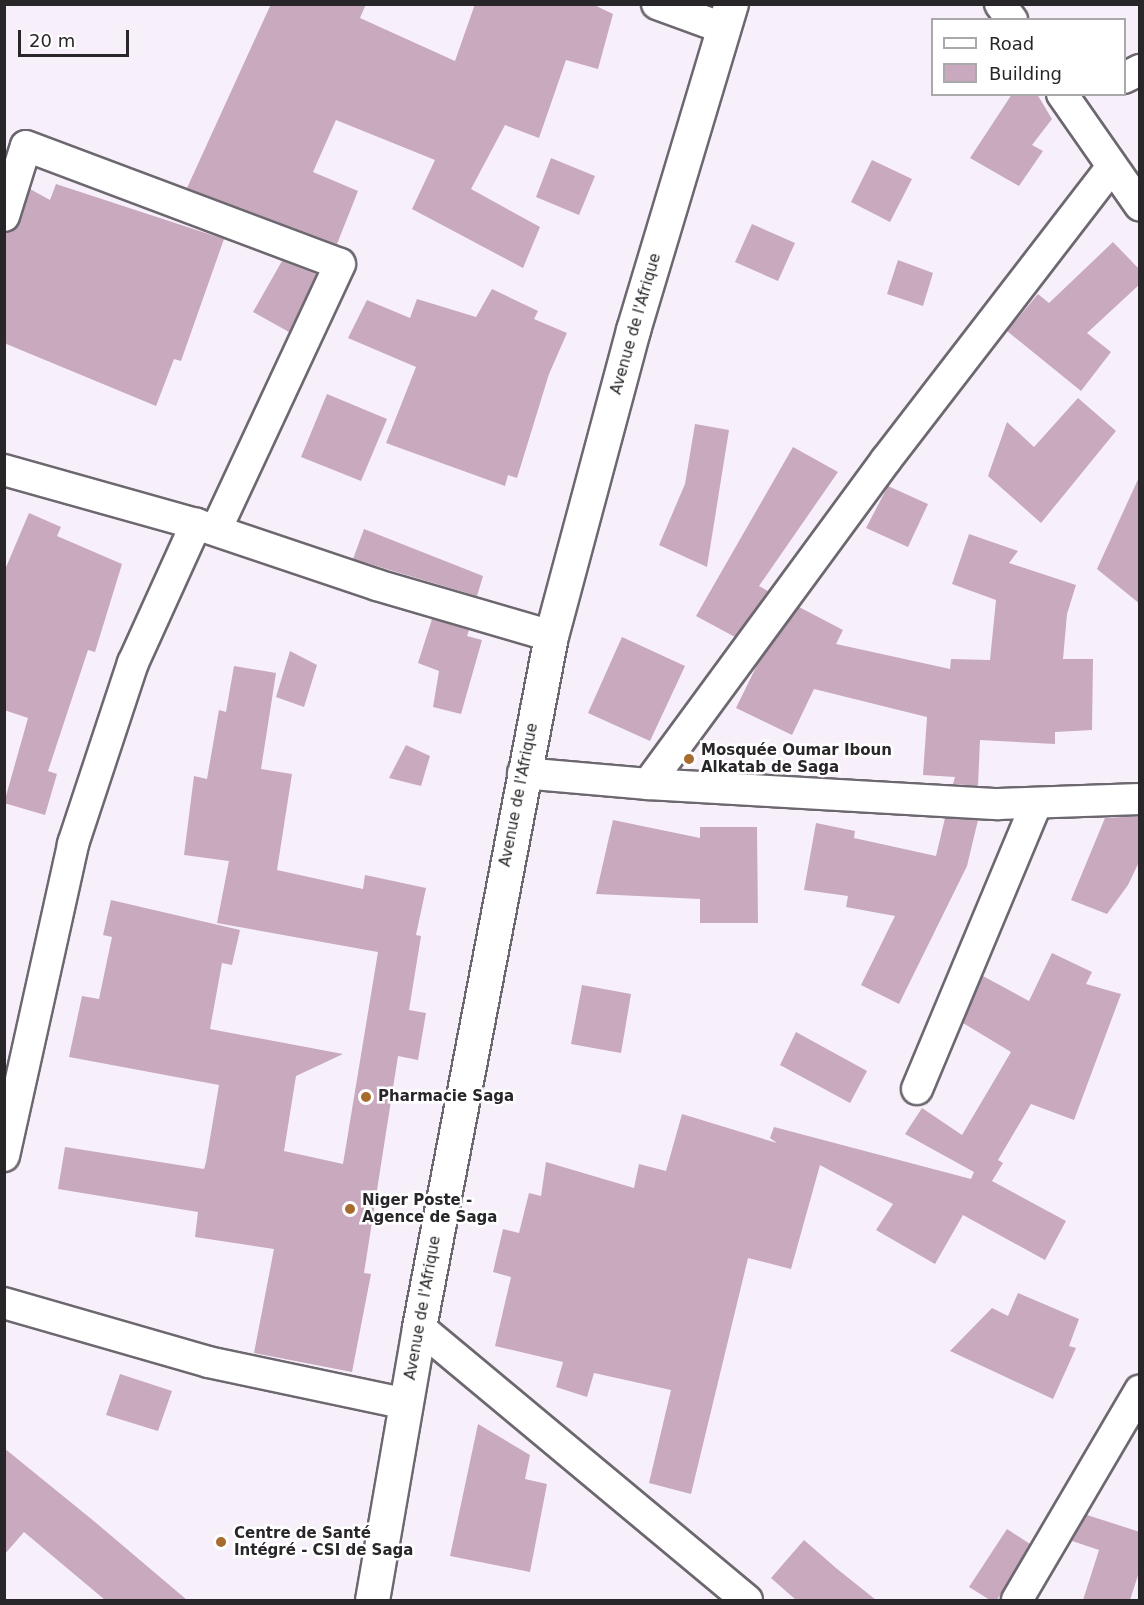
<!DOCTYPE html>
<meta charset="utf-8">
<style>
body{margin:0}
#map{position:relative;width:1144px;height:1605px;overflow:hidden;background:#f7f0fa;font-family:"DejaVu Sans",sans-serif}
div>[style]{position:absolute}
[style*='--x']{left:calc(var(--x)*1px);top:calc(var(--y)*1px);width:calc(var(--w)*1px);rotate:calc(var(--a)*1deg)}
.building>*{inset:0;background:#c8a9be}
.roads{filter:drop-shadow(2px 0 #6d6770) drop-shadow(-2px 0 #6d6770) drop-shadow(0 2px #6d6770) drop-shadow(0 -2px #6d6770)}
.street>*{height:30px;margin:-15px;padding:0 15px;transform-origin:15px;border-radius:15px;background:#fff}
.secondary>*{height:33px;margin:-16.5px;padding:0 16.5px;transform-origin:16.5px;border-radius:16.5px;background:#fff}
.dots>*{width:16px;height:16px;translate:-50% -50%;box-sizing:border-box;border:3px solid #fff;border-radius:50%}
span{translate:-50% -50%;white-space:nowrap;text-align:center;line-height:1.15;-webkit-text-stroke:5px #fff;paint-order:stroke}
.street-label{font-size:15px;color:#29262a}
.poi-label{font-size:15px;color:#29262a;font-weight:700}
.left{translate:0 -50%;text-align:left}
.frame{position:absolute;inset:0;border:6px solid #29262a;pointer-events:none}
.legend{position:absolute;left:931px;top:18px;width:195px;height:78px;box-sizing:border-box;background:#fff;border:2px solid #a9a8aa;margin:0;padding:8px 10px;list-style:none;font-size:18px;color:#29262a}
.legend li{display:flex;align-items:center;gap:12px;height:30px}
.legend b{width:30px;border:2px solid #a9a8aa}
.scale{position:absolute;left:18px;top:30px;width:111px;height:27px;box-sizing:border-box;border:3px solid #29262a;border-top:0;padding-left:8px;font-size:18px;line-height:21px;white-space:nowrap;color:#29262a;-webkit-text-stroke:4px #fff;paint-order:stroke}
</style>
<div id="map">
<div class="building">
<i style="clip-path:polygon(271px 4px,366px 4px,360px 18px,455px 61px,475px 4px,592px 4px,613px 14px,598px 69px,566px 60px,539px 138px,505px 125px,471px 189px,540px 227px,523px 268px,412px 209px,435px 160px,336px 120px,313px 172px,358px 191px,337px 244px,187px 188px)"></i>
<i style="clip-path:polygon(1012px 94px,1037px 94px,1052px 119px,1032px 145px,1043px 151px,1019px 186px,970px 158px)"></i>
<i style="clip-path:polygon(551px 158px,595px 176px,579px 215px,536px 197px)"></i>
<i style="clip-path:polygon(872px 160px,912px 179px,890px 222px,851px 202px)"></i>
<i style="clip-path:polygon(56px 184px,224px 239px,181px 361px,174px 359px,156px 406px,4px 343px,4px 233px,15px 229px,20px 222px,30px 189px,50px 200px)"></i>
<i style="clip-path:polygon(752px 224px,795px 243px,778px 281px,735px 262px)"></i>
<i style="clip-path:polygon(1113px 242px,1140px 270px,1140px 284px,1087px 333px,1111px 352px,1081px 391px,1007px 331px,1038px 294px,1049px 303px)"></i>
<i style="clip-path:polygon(898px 260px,933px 273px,923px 306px,887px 294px)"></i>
<i style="clip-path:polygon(282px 261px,316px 274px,289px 332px,253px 312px)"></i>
<i style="clip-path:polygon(492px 289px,538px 311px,534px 319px,567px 333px,549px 374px,517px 478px,508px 475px,505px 486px,386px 443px,416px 367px,348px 338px,367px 300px,410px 318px,417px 299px,476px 317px)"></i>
<i style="clip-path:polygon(327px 394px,387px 419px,361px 481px,301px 457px)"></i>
<i style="clip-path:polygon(1078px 398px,1116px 431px,1041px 523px,988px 476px,1007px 422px,1034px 447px)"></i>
<i style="clip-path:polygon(695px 424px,729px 430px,707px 567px,659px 545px,685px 484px)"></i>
<i style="clip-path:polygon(793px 447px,838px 472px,759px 586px,768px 591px,735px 637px,696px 616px)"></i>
<i style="clip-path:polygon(1140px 475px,1140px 604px,1097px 569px)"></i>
<i style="clip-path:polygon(888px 486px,928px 504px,908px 547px,866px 528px)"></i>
<i style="clip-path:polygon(29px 513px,61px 527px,57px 536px,122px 564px,95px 652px,88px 650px,48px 771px,57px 774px,45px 815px,4px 803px,28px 718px,4px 710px,4px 572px)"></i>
<i style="clip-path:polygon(364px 529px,483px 576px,477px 596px,353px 559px)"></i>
<i style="clip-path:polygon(969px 534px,1018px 551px,1009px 563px,1076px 585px,1067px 614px,1063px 659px,1093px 659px,1092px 730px,1055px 732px,1055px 744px,980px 740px,978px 786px,953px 784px,955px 777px,923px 775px,927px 717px,814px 689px,792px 735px,736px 708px,758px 663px,799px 607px,843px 630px,836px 644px,950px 669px,951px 659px,990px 660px,996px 600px,952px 584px)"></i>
<i style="clip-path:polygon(432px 619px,469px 630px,467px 636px,482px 640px,461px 714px,433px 707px,439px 671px,418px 663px)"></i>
<i style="clip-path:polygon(622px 637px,685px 666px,650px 741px,588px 713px)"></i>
<i style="clip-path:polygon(290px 651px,317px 665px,304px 707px,276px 697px)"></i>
<i style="clip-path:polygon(234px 666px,276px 673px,261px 769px,292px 774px,277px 870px,363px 889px,365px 875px,426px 888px,416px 935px,421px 936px,409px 1010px,426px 1013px,418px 1060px,398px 1056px,364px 1273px,371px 1274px,352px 1372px,254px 1353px,274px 1249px,195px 1237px,198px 1212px,58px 1189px,65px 1147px,204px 1169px,206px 1162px,219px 1085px,69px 1057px,82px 996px,99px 999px,112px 937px,103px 935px,111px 900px,240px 930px,232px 965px,222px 963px,210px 1029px,343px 1054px,296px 1076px,284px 1151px,343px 1164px,378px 952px,217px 923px,229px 861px,184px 855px,194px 776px,207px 779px,219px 710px,226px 712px)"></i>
<i style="clip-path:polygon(406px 745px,430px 756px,421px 786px,389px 778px)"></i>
<i style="clip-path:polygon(1140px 816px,1140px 860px,1128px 885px,1107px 914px,1071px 900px,1105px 818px)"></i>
<i style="clip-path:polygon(945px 818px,978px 820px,967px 866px,899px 1004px,861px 985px,895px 916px,846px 907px,848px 896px,804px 890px,816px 823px,855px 831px,854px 838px,936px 856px)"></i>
<i style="clip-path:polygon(613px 820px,700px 838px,700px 827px,757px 827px,758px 923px,700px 923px,700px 899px,596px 894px)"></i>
<i style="clip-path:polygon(1052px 953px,1092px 972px,1086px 984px,1121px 994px,1074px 1120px,1031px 1104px,998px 1160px,1003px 1163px,992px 1181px,1066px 1221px,1045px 1260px,963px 1215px,935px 1264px,876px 1230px,893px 1204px,820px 1165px,791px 1269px,748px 1258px,691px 1494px,649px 1483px,671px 1390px,594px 1373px,587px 1397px,556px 1387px,563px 1362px,495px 1346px,511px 1277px,493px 1272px,503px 1229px,519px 1233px,529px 1193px,541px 1196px,546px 1162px,634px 1188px,639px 1164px,666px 1171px,682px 1114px,777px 1143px,770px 1138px,774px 1127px,971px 1179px,974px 1172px,905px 1134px,922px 1108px,962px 1135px,1011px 1052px,963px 1023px,983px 976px,1029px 1001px)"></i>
<i style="clip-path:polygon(582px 985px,631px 994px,621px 1053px,571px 1044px)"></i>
<i style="clip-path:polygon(796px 1032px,867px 1071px,850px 1103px,780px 1065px)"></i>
<i style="clip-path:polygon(1018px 1293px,1079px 1319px,1069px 1346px,1076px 1348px,1053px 1399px,950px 1351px,992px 1308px,1008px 1316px)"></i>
<i style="clip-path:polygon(120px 1374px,172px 1391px,158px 1431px,106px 1415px)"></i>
<i style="clip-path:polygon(478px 1424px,530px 1455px,525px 1479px,547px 1484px,530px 1572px,450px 1556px)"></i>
<i style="clip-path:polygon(4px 1448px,95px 1522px,187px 1600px,105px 1600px,24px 1532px,4px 1555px)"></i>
<i style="clip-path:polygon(1087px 1515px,1140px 1532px,1140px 1569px,1130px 1600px,1083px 1600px,1099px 1550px,1072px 1541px)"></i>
<i style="clip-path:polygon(1007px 1529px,1030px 1544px,997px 1600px,990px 1600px,969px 1587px)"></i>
<i style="clip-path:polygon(804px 1540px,836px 1568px,876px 1600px,796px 1600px,771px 1578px)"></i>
</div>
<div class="roads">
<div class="street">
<i style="--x:657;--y:4;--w:70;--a:20"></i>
<i style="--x:1000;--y:4;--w:20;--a:53"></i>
<i style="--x:1124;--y:78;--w:18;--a:-27"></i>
<i style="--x:1062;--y:94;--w:136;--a:55.1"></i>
<i style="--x:4;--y:216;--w:73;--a:-72.6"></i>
<i style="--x:26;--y:146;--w:335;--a:20.6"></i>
<i style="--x:340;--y:264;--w:293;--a:115"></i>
<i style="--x:4;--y:470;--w:199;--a:15.7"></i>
<i style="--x:523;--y:773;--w:125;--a:5"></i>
<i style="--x:648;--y:784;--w:402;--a:-53.7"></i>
<i style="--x:886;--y:460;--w:367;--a:-52.4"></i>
<i style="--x:648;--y:784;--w:351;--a:3.3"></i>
<i style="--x:998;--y:804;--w:142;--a:-2"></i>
<i style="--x:917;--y:1089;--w:308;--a:-67.3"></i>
<i style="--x:4;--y:1156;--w:320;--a:-77.5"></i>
<i style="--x:73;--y:844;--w:191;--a:-71.7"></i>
<i style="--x:133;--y:663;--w:153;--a:-65.6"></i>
<i style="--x:196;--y:524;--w:191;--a:18.6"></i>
<i style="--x:377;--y:585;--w:181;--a:16.3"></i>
<i style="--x:4;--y:1303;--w:212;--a:16.1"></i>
<i style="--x:208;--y:1362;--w:203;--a:11.9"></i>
<i style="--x:419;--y:1327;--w:427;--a:39.8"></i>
<i style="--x:1017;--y:1600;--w:243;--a:-59.6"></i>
</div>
<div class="secondary">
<i style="--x:372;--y:1600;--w:277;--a:-80.2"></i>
<i style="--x:419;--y:1327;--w:703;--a:-79.19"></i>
<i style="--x:551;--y:636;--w:317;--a:-75"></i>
<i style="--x:633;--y:330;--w:340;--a:-73.3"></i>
</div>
</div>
<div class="dots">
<i style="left:689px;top:759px;background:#a76b2e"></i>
<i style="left:366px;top:1097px;background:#a76b2e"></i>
<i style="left:350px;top:1209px;background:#a76b2e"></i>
<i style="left:221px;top:1542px;background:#a76b2e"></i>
</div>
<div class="street-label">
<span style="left:636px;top:324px;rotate:-74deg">Avenue de l'Afrique</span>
<span style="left:519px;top:795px;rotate:-79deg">Avenue de l'Afrique</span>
<span style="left:423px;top:1308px;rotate:-80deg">Avenue de l'Afrique</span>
</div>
<div class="poi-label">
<span class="left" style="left:701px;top:759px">Mosquée Oumar Iboun<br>Alkatab de Saga</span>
<span class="left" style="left:378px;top:1097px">Pharmacie Saga</span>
<span class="left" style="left:362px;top:1209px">Niger Poste -<br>Agence de Saga</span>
<span class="left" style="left:234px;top:1542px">Centre de Santé<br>Intégré - CSI de Saga</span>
</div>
<div class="frame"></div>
<ul class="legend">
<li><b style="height:8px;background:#fff"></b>Road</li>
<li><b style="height:16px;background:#c8a9be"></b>Building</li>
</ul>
<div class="scale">20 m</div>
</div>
